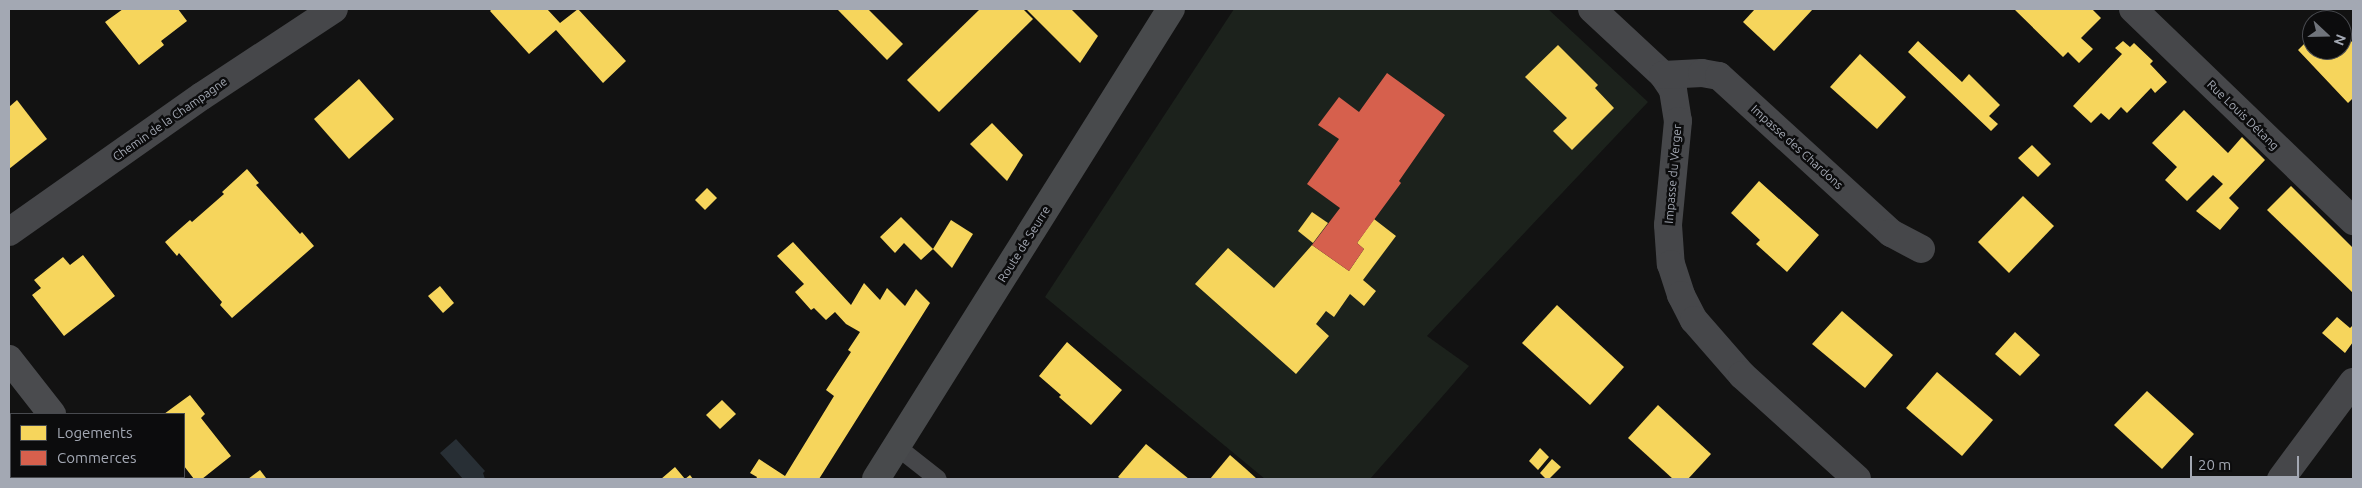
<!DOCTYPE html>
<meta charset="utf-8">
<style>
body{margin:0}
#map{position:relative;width:2362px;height:488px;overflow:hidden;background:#121212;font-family:Ubuntu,sans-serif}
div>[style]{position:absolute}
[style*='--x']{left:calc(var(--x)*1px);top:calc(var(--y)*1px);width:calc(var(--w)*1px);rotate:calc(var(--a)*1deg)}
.green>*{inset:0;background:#1c221c}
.water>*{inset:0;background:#282f35}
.homes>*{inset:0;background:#f6d55c}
.shops>*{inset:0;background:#d6604d}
.lane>*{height:18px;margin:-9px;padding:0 9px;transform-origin:9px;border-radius:9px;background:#46474a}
.street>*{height:28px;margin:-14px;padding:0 14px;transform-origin:14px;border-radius:14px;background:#46474a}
.secondary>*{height:28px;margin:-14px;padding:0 14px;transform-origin:14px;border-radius:14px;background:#4a4b4e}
.primary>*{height:28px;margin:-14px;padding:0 14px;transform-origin:14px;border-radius:14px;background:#484a4c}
span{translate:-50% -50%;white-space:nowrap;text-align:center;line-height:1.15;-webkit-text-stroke:5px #0c0c0d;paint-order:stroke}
.street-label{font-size:12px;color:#a3a8b3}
.frame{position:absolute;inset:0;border:10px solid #a3a8b3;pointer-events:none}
.legend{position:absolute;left:10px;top:413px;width:175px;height:65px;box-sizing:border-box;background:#0c0c0d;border:1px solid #484a4f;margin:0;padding:6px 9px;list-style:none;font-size:15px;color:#a3a8b3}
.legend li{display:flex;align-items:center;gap:10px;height:25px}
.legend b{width:25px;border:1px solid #484a4f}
.north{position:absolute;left:2302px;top:10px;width:50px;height:50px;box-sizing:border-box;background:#0c0c0d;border:1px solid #484a4f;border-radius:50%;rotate:111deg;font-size:14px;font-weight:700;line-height:20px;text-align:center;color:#a3a8b3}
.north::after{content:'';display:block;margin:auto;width:18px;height:22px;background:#70747b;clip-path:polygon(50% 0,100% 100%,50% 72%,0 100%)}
.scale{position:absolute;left:2190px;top:456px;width:109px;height:22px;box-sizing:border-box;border:2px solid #a3a8b3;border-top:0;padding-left:6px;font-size:15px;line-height:18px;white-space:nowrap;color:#a3a8b3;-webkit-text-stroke:4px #0c0c0d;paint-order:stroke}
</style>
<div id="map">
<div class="green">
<i style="clip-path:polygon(1234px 9px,1548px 9px,1648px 102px,1427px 336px,1469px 366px,1370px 479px,1265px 479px,1045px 297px)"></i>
</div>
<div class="water">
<i style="clip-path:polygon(456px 439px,485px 471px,483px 473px,485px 479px,463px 479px,440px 453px)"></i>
</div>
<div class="homes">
<i style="clip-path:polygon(123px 9px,178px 9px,187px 21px,161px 41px,164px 45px,139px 65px,105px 22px)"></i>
<i style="clip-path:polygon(492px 9px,547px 9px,560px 23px,578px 9px,626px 61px,603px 83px,556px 30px,529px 54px,490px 11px)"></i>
<i style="clip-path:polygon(837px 9px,868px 9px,903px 44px,887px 60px)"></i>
<i style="clip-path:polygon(980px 9px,1023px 9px,1033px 19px,939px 112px,907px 80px)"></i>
<i style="clip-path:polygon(1026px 9px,1071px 9px,1098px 36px,1080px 63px)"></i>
<i style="clip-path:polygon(1755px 9px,1813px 9px,1774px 51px,1743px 22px)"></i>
<i style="clip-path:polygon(2014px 9px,2092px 9px,2101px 18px,2081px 38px,2093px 49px,2079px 63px,2068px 52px,2063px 57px)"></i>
<i style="clip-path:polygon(2342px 32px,2353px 43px,2353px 98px,2348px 103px,2298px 50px,2312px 36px,2312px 50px,2342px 50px)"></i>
<i style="clip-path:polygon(1918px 41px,1962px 82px,1969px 74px,2000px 105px,1989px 116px,1998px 124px,1991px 131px,1908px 52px)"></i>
<i style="clip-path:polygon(2123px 41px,2130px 47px,2134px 43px,2153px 61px,2150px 64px,2167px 82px,2155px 93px,2151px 88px,2127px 113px,2121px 107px,2109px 120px,2101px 113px,2091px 123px,2073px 106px,2122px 54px,2115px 48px)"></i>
<i style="clip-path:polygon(1558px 45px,1598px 85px,1595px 88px,1614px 108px,1572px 150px,1553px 131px,1567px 118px,1525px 77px)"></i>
<i style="clip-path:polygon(1860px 54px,1906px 97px,1877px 129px,1830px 87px)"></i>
<i style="clip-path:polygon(359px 79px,394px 119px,349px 159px,314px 119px)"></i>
<i style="clip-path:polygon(17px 100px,47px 139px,9px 169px,9px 107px)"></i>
<i style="clip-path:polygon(2184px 110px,2228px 153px,2242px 137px,2265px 160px,2229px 198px,2239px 208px,2220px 230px,2196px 211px,2223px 184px,2213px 175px,2187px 201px,2165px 180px,2177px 167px,2152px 143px)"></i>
<i style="clip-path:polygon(992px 123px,1023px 155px,1007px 181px,970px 144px)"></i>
<i style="clip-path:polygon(2032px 145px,2051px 164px,2038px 177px,2018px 158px)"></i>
<i style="clip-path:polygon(247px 169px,259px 183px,256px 185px,300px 234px,302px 232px,314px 246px,232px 318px,220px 305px,222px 302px,179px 253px,177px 256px,165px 242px,190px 220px,192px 222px,224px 194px,222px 192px)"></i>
<i style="clip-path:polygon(1759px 181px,1819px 235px,1787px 272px,1756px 244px,1760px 240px,1731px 213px)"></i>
<i style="clip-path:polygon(2291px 186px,2353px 248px,2353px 293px,2267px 210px)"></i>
<i style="clip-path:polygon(707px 188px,717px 198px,705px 210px,695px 200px)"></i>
<i style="clip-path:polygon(2023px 196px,2054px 226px,2009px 273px,1978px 242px)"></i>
<i style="clip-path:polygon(1312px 212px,1328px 223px,1313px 243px,1298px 231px)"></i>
<i style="clip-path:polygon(901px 217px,933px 249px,921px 260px,904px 243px,895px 253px,880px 237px)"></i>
<i style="clip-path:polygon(1374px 219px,1396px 236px,1363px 280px,1376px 291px,1364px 306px,1350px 294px,1334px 317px,1326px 311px,1316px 324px,1329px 336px,1296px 374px,1195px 284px,1228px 248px,1274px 288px,1312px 245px,1349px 271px,1364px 249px,1357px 243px)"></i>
<i style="clip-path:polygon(951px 220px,973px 234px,952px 268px,933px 249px)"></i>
<i style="clip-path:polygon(793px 242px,851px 305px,864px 283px,880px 300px,887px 288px,905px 306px,916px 289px,930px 303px,819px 479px,756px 479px,757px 477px,750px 473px,759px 459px,785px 476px,834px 396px,826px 390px,851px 352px,848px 350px,860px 332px,846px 324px,835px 312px,826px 320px,814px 308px,811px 310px,795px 292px,804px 284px,777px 256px)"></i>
<i style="clip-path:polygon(83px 255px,115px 296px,64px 336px,32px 295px,41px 288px,34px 280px,63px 257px,70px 265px)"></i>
<i style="clip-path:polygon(440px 286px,454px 303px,443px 313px,428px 296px)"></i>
<i style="clip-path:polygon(1557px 305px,1624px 367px,1590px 405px,1522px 343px)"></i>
<i style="clip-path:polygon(1842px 311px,1893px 355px,1865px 388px,1812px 344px)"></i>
<i style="clip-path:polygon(2337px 317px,2350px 328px,2353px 325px,2353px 342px,2345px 353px,2322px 333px)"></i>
<i style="clip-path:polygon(2015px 332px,2040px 355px,2020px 376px,1995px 354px)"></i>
<i style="clip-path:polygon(1067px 342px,1122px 390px,1091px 425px,1059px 397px,1061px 395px,1039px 376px)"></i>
<i style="clip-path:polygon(1937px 372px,1993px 420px,1962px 456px,1906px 408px)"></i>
<i style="clip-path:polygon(2147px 391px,2194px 434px,2162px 469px,2114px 425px)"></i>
<i style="clip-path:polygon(190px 395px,205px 414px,201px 418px,231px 456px,202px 479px,194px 479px,184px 466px,184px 414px,164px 414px)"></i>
<i style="clip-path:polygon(722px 400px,736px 414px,720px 429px,706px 415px)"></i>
<i style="clip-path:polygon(1658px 405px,1711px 454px,1688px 479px,1673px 479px,1628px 438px)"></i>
<i style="clip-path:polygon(1146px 444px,1189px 479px,1121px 479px,1118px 477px)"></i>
<i style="clip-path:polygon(1540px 448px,1549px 457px,1538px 470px,1529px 461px)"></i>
<i style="clip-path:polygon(1230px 455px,1246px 469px,1257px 479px,1210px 479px)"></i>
<i style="clip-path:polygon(1552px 459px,1561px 467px,1549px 479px,1546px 479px,1540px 473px)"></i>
<i style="clip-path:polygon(675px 467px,685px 479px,690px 475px,693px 479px,661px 479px)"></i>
<i style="clip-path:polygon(260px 470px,266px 478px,264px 479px,248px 479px)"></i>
</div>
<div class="shops">
<i style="clip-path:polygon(1387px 73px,1445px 115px,1399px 181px,1401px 183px,1357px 243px,1364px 249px,1349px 271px,1312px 245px,1340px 208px,1307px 184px,1339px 139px,1318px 125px,1339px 97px,1359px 112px)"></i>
</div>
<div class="lane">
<i style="--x:896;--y:446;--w:53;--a:38.2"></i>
</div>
<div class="street">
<i style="--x:1592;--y:9;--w:97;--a:42.9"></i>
<i style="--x:1663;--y:75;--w:18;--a:56"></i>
<i style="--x:1673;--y:90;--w:31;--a:81"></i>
<i style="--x:1678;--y:121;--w:104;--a:95.5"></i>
<i style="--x:1668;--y:225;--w:39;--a:86"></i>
<i style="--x:1671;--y:264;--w:33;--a:72"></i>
<i style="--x:1681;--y:295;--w:28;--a:63"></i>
<i style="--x:1694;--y:320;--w:73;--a:48.9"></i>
<i style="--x:1742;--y:375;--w:155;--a:42.1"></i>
<i style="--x:2133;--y:9;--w:306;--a:43.9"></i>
<i style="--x:1663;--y:75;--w:39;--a:-3"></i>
<i style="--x:1702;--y:73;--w:17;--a:10"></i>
<i style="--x:1719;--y:76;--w:233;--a:42.4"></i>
<i style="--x:1891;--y:233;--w:34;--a:28"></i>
<i style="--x:9;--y:232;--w:236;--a:-35.2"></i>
<i style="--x:202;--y:96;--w:158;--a:-33.4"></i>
<i style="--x:2281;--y:479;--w:121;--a:-53.4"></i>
</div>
<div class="secondary">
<i style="--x:9;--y:359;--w:70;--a:52"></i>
<i style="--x:102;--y:477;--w:3;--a:45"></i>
</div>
<div class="primary">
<i style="--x:876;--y:479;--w:555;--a:-57.89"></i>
</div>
<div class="street-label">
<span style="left:2243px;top:115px;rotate:44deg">Rue Louis Détang</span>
<span style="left:170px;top:119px;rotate:-35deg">Chemin de la Champagne</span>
<span style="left:1797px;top:147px;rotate:42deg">Impasse des Chardons</span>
<span style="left:1673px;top:174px;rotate:-85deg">Impasse du Verger</span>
<span style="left:1024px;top:244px;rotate:-58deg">Route de Seurre</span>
</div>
<div class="frame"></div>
<ul class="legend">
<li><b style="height:14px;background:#f6d55c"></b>Logements</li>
<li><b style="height:14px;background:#d6604d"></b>Commerces</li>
</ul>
<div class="north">N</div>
<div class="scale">20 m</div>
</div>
